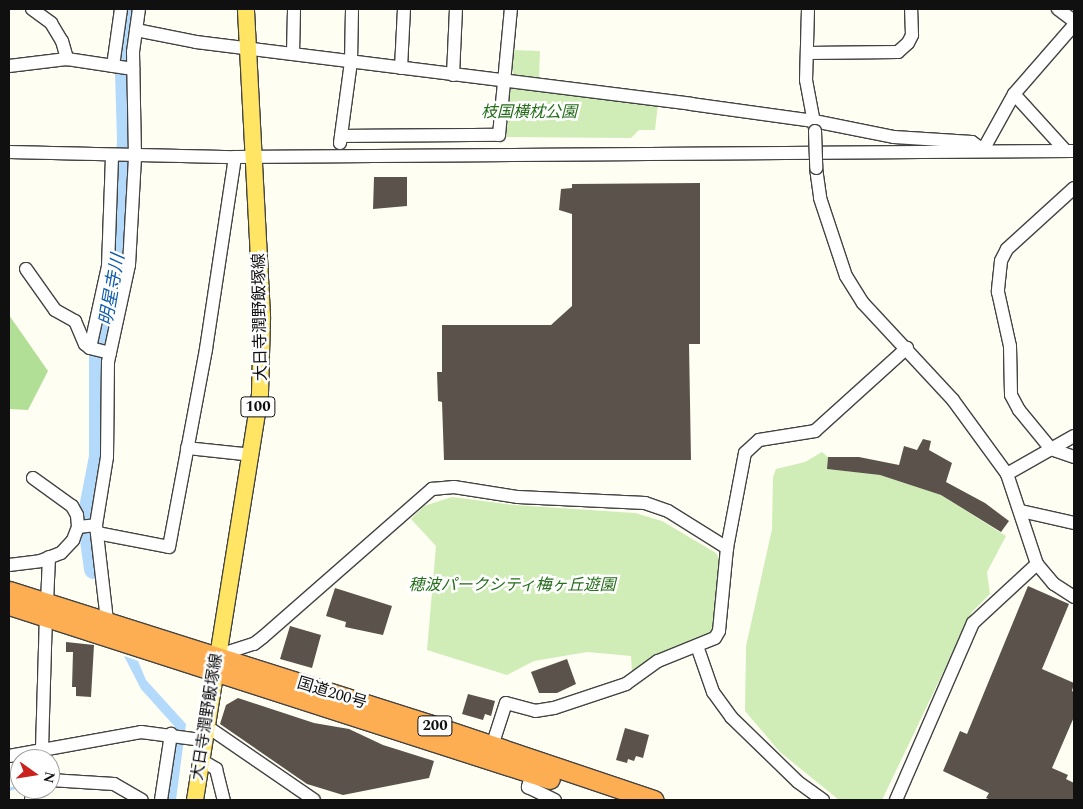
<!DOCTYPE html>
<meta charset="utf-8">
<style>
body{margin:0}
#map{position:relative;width:1083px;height:809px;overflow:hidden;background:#fffef3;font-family:Spectral,"Noto Sans JP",serif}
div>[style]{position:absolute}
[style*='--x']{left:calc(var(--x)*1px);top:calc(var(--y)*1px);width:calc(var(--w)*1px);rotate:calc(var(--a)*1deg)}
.green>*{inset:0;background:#d0edb8}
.forest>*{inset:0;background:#b2df96}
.water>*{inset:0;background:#b3dafb}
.stream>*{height:3px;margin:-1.5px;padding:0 1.5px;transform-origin:1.5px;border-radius:1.5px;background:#b3dafb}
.river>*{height:19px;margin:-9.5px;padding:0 9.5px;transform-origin:9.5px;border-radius:9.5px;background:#b3dafb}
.building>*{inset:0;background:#5a524b}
.roads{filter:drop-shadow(1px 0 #434343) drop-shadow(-1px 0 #434343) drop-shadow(0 1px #434343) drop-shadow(0 -1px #434343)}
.minor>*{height:12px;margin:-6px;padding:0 6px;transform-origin:6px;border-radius:6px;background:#fff}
.major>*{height:16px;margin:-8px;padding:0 8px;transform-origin:8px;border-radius:8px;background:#ffe563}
.highway>*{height:19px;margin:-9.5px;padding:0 9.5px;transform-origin:9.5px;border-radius:9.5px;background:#feae52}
.bridges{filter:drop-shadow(1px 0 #434343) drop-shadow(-1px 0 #434343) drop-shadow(0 1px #434343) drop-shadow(0 -1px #434343)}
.minor-bridge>*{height:12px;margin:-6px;padding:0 6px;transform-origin:6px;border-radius:6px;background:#fff}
span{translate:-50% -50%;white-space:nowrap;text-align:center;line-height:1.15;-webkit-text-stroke:5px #fff;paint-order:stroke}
.shield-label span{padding:1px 4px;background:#fff;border:1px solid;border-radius:4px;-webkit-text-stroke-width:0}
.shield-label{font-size:15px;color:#101010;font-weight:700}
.park-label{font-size:16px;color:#256e1a;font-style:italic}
.street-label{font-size:16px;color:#101010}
.water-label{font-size:18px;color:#0e5bac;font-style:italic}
.frame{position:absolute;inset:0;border:10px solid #101010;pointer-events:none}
.north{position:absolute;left:10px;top:749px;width:50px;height:50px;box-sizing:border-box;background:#fff;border:1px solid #9f9f9f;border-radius:50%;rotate:103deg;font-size:14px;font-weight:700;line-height:20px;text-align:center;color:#101010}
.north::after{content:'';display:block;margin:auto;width:18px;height:22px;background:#cb211c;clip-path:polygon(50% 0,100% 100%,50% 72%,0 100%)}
</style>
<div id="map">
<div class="green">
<i style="clip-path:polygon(513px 50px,540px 51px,539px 79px,513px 75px)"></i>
<i style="clip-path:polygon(508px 86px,658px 104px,655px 130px,639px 130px,631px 138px,502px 137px)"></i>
<i style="clip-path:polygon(822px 452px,828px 457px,827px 469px,880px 475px,941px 495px,1006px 536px,987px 572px,990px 594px,972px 612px,882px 800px,839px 800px,780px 752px,745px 711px,746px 646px,772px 529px,773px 477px,776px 469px,805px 462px)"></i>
<i style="clip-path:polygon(452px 497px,513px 505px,635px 513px,662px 521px,716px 553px,720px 560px,715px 627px,712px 633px,632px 672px,631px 656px,587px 652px,534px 661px,507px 675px,427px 650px,436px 546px,411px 519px,424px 506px)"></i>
</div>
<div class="forest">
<i style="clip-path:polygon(9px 315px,48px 371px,28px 410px,9px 409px)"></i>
</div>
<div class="water">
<i style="clip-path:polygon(124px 656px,138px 661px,146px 680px,186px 724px,176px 800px,167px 800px,176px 728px,141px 689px)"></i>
</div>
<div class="stream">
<i style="--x:9;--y:789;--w:12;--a:-20"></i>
</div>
<div class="river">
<i style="--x:93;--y:569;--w:51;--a:-97.8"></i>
<i style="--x:86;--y:518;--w:63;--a:-79"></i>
<i style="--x:98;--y:456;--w:98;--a:-90"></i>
<i style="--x:98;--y:358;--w:73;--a:-75.8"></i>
<i style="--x:116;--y:287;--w:37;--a:-84"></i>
<i style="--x:120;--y:250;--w:111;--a:-86.9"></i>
<i style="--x:126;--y:139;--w:66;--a:-91.7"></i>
<i style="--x:124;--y:73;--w:64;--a:-84.6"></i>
</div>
<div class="building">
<i style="clip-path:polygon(374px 177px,407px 177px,407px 206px,373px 209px)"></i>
<i style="clip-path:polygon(700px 183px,700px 344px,689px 344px,691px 460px,444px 460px,442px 402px,438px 401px,437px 372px,442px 372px,442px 325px,551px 325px,572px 306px,572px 214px,559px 210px,561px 189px,572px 188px,572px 184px)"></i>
<i style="clip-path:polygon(923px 439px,931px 441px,929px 450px,952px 463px,946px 482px,985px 503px,1009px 521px,1001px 532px,941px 495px,880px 475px,827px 469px,828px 457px,859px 457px,899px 465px,904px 446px,917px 450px)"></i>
<i style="clip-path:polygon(1028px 586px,1069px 604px,1042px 669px,1074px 683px,1072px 691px,1074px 692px,1074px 717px,1052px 768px,1068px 775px,1066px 779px,1074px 783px,1074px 800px,991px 800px,986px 798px,989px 793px,943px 771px,960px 731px,967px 734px)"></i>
<i style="clip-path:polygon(335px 588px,392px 606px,383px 635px,345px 627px,346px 622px,326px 616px)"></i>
<i style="clip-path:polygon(290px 626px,321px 635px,312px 668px,280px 659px)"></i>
<i style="clip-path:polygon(66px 642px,94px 645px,91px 697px,76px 696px,76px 687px,72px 687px,73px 652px,66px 652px)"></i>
<i style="clip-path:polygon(567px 659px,576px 684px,557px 693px,539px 693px,531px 672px)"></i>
<i style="clip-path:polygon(468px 694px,495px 701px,491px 716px,485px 714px,483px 720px,462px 714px)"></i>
<i style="clip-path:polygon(238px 698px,314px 723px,349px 729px,383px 745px,434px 761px,429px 778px,343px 795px,307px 784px,220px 724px,226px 705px)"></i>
<i style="clip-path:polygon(625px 728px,649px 735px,643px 758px,636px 756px,634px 761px,628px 759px,627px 763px,616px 760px)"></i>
</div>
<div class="roads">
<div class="minor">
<i style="--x:32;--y:9;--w:24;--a:36"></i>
<i style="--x:51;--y:23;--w:21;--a:59"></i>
<i style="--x:62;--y:41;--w:19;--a:74"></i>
<i style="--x:808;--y:9;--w:71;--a:91.6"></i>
<i style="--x:806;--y:80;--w:49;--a:79.4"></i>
<i style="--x:1058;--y:9;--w:20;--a:37"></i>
<i style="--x:136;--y:30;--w:61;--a:11.3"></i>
<i style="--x:196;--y:42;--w:499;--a:7.1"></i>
<i style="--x:691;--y:104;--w:124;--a:7.9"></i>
<i style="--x:814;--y:121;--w:82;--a:11.3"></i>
<i style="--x:894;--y:137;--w:78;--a:3.7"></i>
<i style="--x:972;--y:142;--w:14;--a:36"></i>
<i style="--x:983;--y:150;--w:64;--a:-61"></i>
<i style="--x:1014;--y:94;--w:91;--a:-49"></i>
<i style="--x:807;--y:53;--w:91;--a:-0.6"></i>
<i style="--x:898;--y:52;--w:13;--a:-42"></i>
<i style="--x:908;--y:43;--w:9;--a:-63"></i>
<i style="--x:912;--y:35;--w:26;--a:-92"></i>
<i style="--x:293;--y:54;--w:45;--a:-88.7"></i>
<i style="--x:9;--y:66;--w:58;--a:-6.9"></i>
<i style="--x:67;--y:59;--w:67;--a:8.6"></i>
<i style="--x:113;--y:66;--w:58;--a:-82"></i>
<i style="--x:401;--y:68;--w:59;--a:-87.1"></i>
<i style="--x:453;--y:75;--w:66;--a:-87.4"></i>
<i style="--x:1014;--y:94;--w:76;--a:47.7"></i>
<i style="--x:341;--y:136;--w:158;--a:-0.4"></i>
<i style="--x:499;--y:135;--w:127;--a:-84.6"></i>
<i style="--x:340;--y:143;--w:82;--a:-82.3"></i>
<i style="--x:351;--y:62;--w:53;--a:-88.9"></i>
<i style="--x:9;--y:152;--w:226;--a:1.3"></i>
<i style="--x:235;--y:157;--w:839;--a:-0.41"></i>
<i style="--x:816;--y:168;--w:30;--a:82"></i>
<i style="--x:820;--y:198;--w:82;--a:71.6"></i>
<i style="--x:846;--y:276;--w:32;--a:58"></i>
<i style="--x:863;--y:303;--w:132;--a:47.1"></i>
<i style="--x:953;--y:400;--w:92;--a:53.9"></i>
<i style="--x:1007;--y:474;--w:95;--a:71.6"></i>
<i style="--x:1037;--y:564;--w:26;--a:50"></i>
<i style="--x:1054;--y:584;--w:24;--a:33"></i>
<i style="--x:1074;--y:188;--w:91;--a:137.7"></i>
<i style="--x:1007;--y:249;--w:13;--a:117"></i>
<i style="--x:1001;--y:261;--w:31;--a:96"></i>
<i style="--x:998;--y:292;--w:55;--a:77.5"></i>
<i style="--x:1010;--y:346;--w:49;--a:88.8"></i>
<i style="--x:1011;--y:395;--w:17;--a:62"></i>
<i style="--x:1019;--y:410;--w:50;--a:50.6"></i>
<i style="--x:1051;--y:449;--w:24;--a:19"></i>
<i style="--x:26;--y:269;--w:50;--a:54.7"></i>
<i style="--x:55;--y:310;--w:23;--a:29"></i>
<i style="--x:75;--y:321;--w:25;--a:67"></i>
<i style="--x:85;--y:344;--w:6;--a:39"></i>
<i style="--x:110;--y:353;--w:21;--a:-166"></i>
<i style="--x:90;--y:348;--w:84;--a:-77.6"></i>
<i style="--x:108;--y:266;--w:111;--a:-87.9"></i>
<i style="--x:187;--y:448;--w:65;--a:6.1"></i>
<i style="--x:1007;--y:474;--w:77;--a:-29.6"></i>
<i style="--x:33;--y:478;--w:48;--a:35.7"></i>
<i style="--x:72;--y:506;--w:10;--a:61"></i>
<i style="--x:77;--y:515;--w:12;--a:85"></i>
<i style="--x:1021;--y:511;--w:54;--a:12.8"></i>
<i style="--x:97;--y:533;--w:73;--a:11"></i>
<i style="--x:169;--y:547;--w:201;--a:-79.4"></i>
<i style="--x:206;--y:349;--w:194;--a:-81.4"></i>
<i style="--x:9;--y:565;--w:31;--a:-7"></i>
<i style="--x:40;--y:561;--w:22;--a:-21"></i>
<i style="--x:61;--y:553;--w:18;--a:-47"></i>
<i style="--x:73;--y:540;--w:14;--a:-69"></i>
<i style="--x:78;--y:527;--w:18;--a:-6"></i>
<i style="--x:47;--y:603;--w:46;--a:-87.5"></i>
<i style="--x:108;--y:629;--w:105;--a:-96.6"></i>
<i style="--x:96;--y:525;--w:69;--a:-80.8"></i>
<i style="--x:107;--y:457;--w:95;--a:-89.4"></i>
<i style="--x:108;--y:362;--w:99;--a:-77.8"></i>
<i style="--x:129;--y:265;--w:109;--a:-86.8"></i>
<i style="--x:135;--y:156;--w:104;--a:-91.1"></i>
<i style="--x:133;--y:52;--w:43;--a:-82.1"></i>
<i style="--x:697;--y:646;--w:49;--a:70.8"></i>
<i style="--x:713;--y:692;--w:31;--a:54"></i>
<i style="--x:731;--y:717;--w:93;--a:44.1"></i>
<i style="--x:798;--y:782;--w:31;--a:36"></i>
<i style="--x:216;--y:656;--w:40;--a:-18"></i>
<i style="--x:254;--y:644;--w:11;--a:-38"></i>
<i style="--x:263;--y:637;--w:225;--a:-41.2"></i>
<i style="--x:432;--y:489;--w:22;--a:-5"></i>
<i style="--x:454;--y:487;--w:65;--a:8.9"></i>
<i style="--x:518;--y:497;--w:127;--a:2.7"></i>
<i style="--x:645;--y:503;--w:24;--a:19"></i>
<i style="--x:668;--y:511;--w:70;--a:32.1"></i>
<i style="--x:205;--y:725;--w:132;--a:34.5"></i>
<i style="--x:492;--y:746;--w:45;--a:-72"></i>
<i style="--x:506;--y:703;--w:30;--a:15"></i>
<i style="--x:535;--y:711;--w:19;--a:-9"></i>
<i style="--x:554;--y:708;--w:76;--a:-18.4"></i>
<i style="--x:626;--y:684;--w:39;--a:-36"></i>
<i style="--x:658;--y:661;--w:61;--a:-22"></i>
<i style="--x:715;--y:638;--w:8;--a:-60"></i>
<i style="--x:719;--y:631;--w:83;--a:-84.5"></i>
<i style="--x:727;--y:548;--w:97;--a:-79.3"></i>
<i style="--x:745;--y:453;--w:19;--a:-43"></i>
<i style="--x:759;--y:440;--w:57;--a:-9.1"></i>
<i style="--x:815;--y:431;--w:124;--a:-42.1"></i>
<i style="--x:42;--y:749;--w:132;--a:-88.3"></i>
<i style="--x:9;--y:756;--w:134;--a:-10.3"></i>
<i style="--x:141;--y:732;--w:62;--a:7.5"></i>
<i style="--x:199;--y:759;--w:20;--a:30"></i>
<i style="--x:216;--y:769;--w:32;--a:76"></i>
<i style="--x:532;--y:773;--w:15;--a:106"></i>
<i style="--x:528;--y:787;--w:30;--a:26"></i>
<i style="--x:50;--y:780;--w:64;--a:3.6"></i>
<i style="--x:114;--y:784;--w:32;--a:30"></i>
<i style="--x:31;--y:800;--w:11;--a:-85"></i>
<i style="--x:161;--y:800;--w:67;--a:-81.4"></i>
<i style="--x:896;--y:800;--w:193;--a:-66.5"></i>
<i style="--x:973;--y:623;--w:87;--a:-42.7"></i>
</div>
<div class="major">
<i style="--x:195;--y:800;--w:412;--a:-80.9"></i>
<i style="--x:260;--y:393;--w:77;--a:-88.5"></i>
<i style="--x:262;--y:316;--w:307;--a:-93"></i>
</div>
<div class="highway">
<i style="--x:9;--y:591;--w:440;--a:17.6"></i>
<i style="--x:428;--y:724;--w:238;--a:18.6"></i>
<i style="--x:9;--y:605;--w:568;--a:17.83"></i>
</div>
</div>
<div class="bridges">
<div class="minor-bridge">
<i style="--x:815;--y:131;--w:37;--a:88"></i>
</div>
</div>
<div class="shield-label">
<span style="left:258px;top:407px">100</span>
<span style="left:435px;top:726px">200</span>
</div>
<div class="park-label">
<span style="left:529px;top:112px">枝国横枕公園</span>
<span style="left:512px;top:585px">穂波パークシティ梅ヶ丘遊園</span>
</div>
<div class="street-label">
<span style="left:260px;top:317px;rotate:-91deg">大日寺潤野飯塚線</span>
<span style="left:332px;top:693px;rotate:17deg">国道200号</span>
<span style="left:207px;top:717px;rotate:-81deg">大日寺潤野飯塚線</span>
</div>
<div class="water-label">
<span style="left:113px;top:290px;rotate:-80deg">明星寺川</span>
</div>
<div class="frame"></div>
<div class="north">N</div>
</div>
